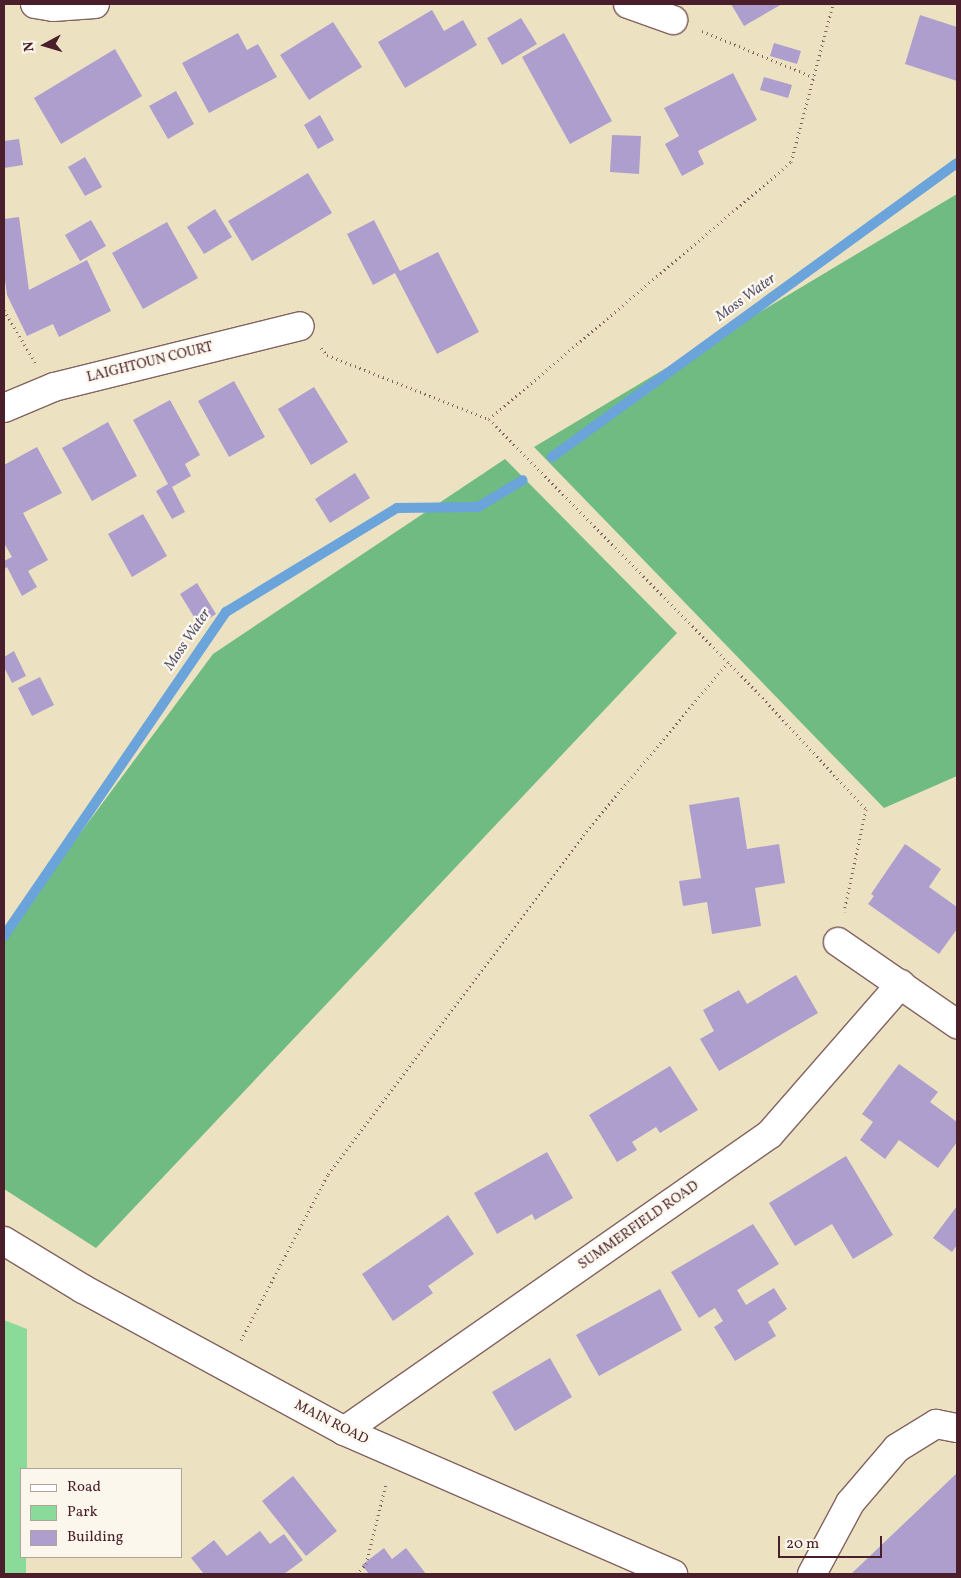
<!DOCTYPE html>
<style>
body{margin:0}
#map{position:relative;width:961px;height:1578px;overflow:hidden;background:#ece2c2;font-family:Vollkorn,serif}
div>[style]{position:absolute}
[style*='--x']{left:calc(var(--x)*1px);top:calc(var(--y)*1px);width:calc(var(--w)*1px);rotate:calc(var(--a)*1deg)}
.green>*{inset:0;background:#8adb9a}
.forest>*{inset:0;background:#6fbb82}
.stream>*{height:10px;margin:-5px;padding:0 5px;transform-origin:5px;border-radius:5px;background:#6aa4da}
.building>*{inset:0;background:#ae9ecd}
.path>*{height:3px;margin-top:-1.5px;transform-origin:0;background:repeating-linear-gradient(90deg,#836360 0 1px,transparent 0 5px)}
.roads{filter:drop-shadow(1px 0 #836360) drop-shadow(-1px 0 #836360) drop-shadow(0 1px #836360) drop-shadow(0 -1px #836360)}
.minor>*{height:28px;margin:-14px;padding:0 14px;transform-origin:14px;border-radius:14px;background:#fff}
span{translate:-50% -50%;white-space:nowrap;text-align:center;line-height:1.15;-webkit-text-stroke:4.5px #fbf7ec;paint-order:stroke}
.street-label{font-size:14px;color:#4a1f2b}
.water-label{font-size:15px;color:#575471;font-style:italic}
.frame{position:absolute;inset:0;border:5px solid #4a1f2b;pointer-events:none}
.legend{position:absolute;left:20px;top:1468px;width:162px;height:90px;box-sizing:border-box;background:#fbf7ec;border:1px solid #b4a19f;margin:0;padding:6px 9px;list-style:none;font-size:15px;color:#4a1f2b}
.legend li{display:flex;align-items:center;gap:10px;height:25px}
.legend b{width:25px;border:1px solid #b4a19f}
.north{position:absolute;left:20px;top:20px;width:50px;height:50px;-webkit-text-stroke:4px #fbf7ec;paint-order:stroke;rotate:264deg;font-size:14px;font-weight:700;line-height:20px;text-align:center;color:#4a1f2b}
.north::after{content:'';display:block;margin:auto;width:18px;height:22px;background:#4a1f2b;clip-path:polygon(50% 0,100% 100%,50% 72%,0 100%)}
.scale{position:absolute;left:778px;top:1536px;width:104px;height:22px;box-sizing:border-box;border:2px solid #4a1f2b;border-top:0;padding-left:6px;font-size:15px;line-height:18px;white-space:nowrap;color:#4a1f2b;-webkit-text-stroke:4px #fbf7ec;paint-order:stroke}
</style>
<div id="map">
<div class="green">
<i style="clip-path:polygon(4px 1320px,27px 1329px,27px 1469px,21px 1469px,21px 1557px,26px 1557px,26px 1574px,4px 1574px)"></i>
</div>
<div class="forest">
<i style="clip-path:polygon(957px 194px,957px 776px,884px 808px,534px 447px)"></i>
<i style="clip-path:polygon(505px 459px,677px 633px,96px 1248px,4px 1189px,4px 936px,213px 654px)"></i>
</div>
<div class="stream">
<i style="--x:552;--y:457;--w:500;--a:-35.98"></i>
<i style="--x:4;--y:936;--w:393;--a:-55.6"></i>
<i style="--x:226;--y:612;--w:200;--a:-31.3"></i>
<i style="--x:397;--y:508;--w:81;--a:-0.7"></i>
<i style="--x:478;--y:507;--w:52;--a:-31"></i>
</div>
<div class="building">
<i style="clip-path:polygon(731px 4px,782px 4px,744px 26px)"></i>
<i style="clip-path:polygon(432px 10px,444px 31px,463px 20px,477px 45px,405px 88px,378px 42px)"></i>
<i style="clip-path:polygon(920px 15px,957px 27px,957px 81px,905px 64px)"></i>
<i style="clip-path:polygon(521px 18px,537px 44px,502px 65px,487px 38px)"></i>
<i style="clip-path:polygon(333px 22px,362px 67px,309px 100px,280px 55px)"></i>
<i style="clip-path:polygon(238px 33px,247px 50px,258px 44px,277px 77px,209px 113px,182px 63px)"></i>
<i style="clip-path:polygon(564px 33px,612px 121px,570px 144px,522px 57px)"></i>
<i style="clip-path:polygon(774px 43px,801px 51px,797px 64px,770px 56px)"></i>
<i style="clip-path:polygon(115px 49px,142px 96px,61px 144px,34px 98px)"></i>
<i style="clip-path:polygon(733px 73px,757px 120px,698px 151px,704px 164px,682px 176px,665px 144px,679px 136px,664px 108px)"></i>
<i style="clip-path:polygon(764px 77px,792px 85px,788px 98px,760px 90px)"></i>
<i style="clip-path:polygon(176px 91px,194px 124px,168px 139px,149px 106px)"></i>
<i style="clip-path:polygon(320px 115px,334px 140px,318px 149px,304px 125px)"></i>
<i style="clip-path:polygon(612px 135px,641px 136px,639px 174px,610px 172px)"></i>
<i style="clip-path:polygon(19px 139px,23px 165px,4px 168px,4px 141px)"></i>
<i style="clip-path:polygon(85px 157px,102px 187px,85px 196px,68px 167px)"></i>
<i style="clip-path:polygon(308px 173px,332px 213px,252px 261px,228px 221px)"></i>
<i style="clip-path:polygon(215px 209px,232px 237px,204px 254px,187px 227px)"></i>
<i style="clip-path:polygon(19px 217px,29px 290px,87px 260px,111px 311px,59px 337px,53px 324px,27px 336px,7px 295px,4px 272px,4px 219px)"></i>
<i style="clip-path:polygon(91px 220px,106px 246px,80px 261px,65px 235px)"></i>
<i style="clip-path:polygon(374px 220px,400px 271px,438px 252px,479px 332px,437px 354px,395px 273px,373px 285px,347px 234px)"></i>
<i style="clip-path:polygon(167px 222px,198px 278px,143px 309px,112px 253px)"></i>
<i style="clip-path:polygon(234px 381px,265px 437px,229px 457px,198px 401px)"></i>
<i style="clip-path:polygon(314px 387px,348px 442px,311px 465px,278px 409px)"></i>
<i style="clip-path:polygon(170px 400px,200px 455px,185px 464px,191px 476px,172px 487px,185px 512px,172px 519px,156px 491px,168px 484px,133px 420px)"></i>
<i style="clip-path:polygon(108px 422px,137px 476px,92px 501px,62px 448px)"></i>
<i style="clip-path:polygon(37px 447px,62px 493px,23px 513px,48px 560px,28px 571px,37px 587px,22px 596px,7px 567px,4px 569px,4px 561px,12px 557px,4px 543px,4px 465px)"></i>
<i style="clip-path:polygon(355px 473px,370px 498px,330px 523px,315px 499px)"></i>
<i style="clip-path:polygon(143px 514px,167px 556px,132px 577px,108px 534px)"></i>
<i style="clip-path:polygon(197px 583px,216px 614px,199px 625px,180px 594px)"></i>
<i style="clip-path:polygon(14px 651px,26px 676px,12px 683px,4px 667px,4px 657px)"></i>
<i style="clip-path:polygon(40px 677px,54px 705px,32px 716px,18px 688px)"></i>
<i style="clip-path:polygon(739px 797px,747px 849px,779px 844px,785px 883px,755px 888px,761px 926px,712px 934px,707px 902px,683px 906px,679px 881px,701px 878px,689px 805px)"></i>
<i style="clip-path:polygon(905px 844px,941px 869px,929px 887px,957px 907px,957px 929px,939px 954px,868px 904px,874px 896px,871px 894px)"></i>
<i style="clip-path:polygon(796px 975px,818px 1013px,719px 1071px,700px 1039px,714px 1031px,703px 1010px,739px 990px,747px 1004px)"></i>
<i style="clip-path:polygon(899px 1064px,938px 1092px,930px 1102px,957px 1122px,957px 1142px,938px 1168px,899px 1140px,885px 1159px,860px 1140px,873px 1122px,862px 1114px)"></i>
<i style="clip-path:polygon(670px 1066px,698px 1110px,660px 1133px,656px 1127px,632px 1142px,637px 1150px,617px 1162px,589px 1115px)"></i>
<i style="clip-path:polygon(547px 1152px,573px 1198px,535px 1220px,532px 1214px,497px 1234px,474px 1193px)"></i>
<i style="clip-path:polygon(846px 1156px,893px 1235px,853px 1259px,832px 1224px,795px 1246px,769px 1203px)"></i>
<i style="clip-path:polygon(957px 1206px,957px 1245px,952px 1252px,933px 1238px)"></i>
<i style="clip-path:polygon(448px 1215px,474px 1254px,428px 1286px,433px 1293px,393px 1321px,362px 1274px)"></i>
<i style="clip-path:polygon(753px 1224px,779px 1264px,737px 1290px,746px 1305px,774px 1288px,787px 1309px,768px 1322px,776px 1336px,735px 1361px,714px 1327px,723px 1321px,715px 1308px,699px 1318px,671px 1272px)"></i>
<i style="clip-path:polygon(660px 1289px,682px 1330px,599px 1376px,576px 1335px)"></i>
<i style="clip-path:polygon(550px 1358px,572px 1397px,515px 1431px,492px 1392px)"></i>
<i style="clip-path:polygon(957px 1473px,957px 1574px,851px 1574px)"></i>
<i style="clip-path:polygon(293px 1476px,337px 1531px,306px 1556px,262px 1501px)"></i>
<i style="clip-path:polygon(260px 1531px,270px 1544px,284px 1534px,303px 1560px,284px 1574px,204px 1574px,191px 1558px,214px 1540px,227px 1556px)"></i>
<i style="clip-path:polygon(384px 1548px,392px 1559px,406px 1548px,426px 1574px,369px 1574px,362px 1565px)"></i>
</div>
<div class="path">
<i style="--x:702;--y:31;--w:120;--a:22.5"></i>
<i style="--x:4;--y:310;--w:61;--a:59.2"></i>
<i style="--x:321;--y:348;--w:9;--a:49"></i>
<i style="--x:327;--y:355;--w:174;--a:21.6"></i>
<i style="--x:489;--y:419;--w:385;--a:45.5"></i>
<i style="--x:759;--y:694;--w:157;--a:47.1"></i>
<i style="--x:866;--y:809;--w:105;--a:102.1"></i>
<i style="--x:489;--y:419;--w:397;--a:-40.4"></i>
<i style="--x:791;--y:162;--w:163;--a:-75.1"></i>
<i style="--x:241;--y:1340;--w:187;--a:-62.3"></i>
<i style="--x:328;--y:1174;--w:424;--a:-53"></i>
<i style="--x:583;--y:835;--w:226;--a:-50"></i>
<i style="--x:356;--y:1574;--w:14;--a:-45"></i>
<i style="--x:366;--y:1564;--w:82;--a:-76"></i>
</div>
<div class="roads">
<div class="minor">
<i style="--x:35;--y:4;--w:18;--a:9"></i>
<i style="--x:53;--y:7;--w:42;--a:-4.1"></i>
<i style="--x:628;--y:4;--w:48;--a:19.6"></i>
<i style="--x:4;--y:408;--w:54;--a:-22.8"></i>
<i style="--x:54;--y:387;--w:253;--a:-13.9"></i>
<i style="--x:838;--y:942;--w:145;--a:34.6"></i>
<i style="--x:4;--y:1241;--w:92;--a:31.3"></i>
<i style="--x:83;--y:1289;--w:297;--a:28.5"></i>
<i style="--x:344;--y:1431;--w:359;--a:23.5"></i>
<i style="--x:344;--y:1431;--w:519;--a:-34.88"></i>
<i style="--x:770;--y:1134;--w:199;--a:-48.9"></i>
<i style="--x:812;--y:1574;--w:81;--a:-61.8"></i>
<i style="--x:850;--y:1503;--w:72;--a:-49.5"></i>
<i style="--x:897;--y:1448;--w:46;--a:-31.6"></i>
<i style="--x:936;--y:1424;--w:21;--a:11"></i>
</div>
</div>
<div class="street-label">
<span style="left:150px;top:363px;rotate:-14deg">LAIGHTOUN COURT</span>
<span style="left:639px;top:1226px;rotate:-35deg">SUMMERFIELD ROAD</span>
<span style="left:331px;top:1423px;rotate:27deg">MAIN ROAD</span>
</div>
<div class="water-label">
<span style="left:746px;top:298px;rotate:-36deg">Moss Water</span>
<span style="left:188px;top:640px;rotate:-56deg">Moss Water</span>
</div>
<div class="frame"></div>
<ul class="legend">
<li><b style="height:6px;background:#fff"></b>Road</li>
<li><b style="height:14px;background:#8adb9a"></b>Park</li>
<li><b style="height:14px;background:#ae9ecd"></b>Building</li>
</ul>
<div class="north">N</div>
<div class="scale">20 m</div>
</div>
